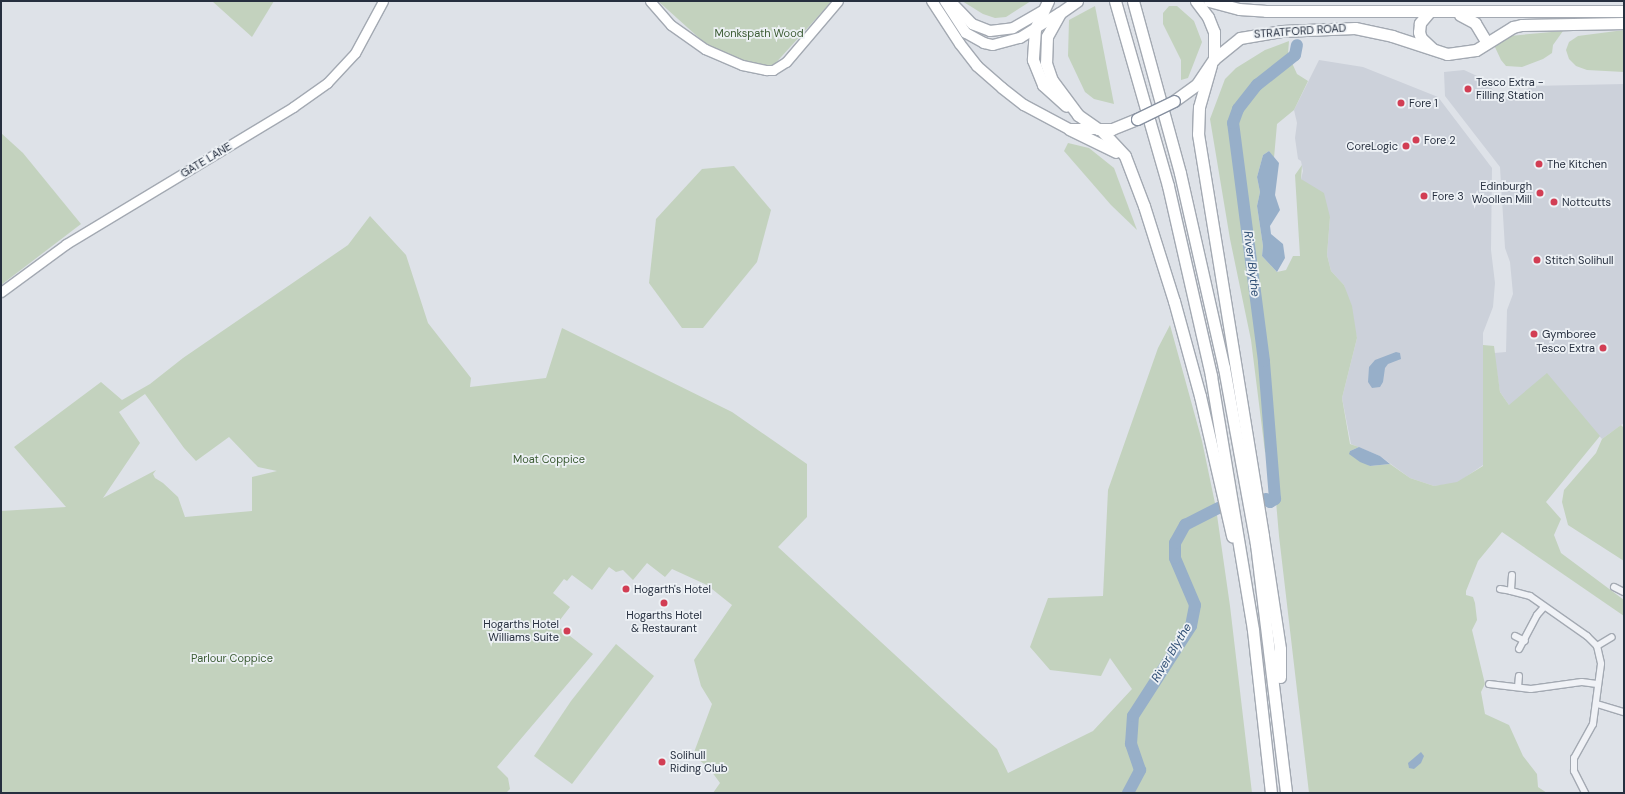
<!DOCTYPE html>
<style>
body{margin:0}
#map{position:relative;width:1625px;height:794px;overflow:hidden;background:#dee2e8;font-family:"DM Sans",sans-serif}
div>[style]{position:absolute}
[style*='--x']{left:calc(var(--x)*1px);top:calc(var(--y)*1px);width:calc(var(--w)*1px);rotate:calc(var(--a)*1deg)}
.built>*{inset:0;background:#ccd1da}
.green>*{inset:0;background:#c3d2be}
.water>*{inset:0;background:#97afc9}
.river>*{height:12px;margin:-6px;padding:0 6px;transform-origin:6px;border-radius:6px;background:#97afc9}
.roads{filter:drop-shadow(1px 0 #a3a9b2) drop-shadow(-1px 0 #a3a9b2) drop-shadow(0 1px #a3a9b2) drop-shadow(0 -1px #a3a9b2)}
.street>*{height:6px;margin:-3px;padding:0 3px;transform-origin:3px;border-radius:3px;background:#f0f2f6}
.secondary>*{height:9px;margin:-4.5px;padding:0 4.5px;transform-origin:4.5px;border-radius:4.5px;background:#fff}
.primary>*{height:10px;margin:-5px;padding:0 5px;transform-origin:5px;border-radius:5px;background:#fff}
.highway>*{height:11px;margin:-5.5px;padding:0 5.5px;transform-origin:5.5px;border-radius:5.5px;background:#fff}
.bridges{filter:drop-shadow(1px 0 #858f9f) drop-shadow(-1px 0 #858f9f) drop-shadow(0 1px #858f9f) drop-shadow(0 -1px #858f9f)}
.highway-bridge>*{height:11px;margin:-5.5px;padding:0 5.5px;transform-origin:5.5px;border-radius:5.5px;background:#fff}
.dots>*{width:11px;height:11px;translate:-50% -50%;box-sizing:border-box;border:2px solid #edf1f5;border-radius:50%}
span{translate:-50% -50%;white-space:nowrap;text-align:center;line-height:1.15;-webkit-text-stroke:3.5px #edf1f5;paint-order:stroke}
.street-label{font-size:11px;color:#262f3f}
.park-label{font-size:11px;color:#3b5b33}
.poi-label{font-size:11px;color:#262f3f}
.left{translate:0 -50%;text-align:left}
.right{translate:-100% -50%;text-align:right}
.water-label{font-size:12px;color:#2f4e74;font-style:italic}
.frame{position:absolute;inset:0;border:2px solid #262f3f;pointer-events:none}
</style>
<div id="map">
<div class="built">
<i style="clip-path:polygon(1319px 60px,1363px 67px,1438px 97px,1492px 168px,1491px 250px,1495px 283px,1493px 307px,1483px 333px,1483px 465px,1457px 483px,1434px 486px,1410px 478px,1380px 456px,1351px 444px,1342px 398px,1357px 338px,1344px 285px,1331px 271px,1327px 255px,1330px 217px,1301px 179px,1303px 171px,1301px 161px,1298px 159px,1295px 138px,1297px 123px,1294px 110px)"></i>
<i style="clip-path:polygon(1464px 70px,1486px 80px,1497px 96px,1510px 100px,1532px 86px,1624px 84px,1624px 423px,1602px 439px,1582px 417px,1509px 405px,1500px 392px,1494px 353px,1506px 352px,1507px 310px,1513px 294px,1510px 262px,1505px 248px,1500px 167px,1445px 96px,1444px 72px)"></i>
</div>
<div class="green">
<i style="clip-path:polygon(212px 1px,274px 1px,252px 37px)"></i>
<i style="clip-path:polygon(658px 1px,832px 1px,772px 67px,751px 65px,708px 46px)"></i>
<i style="clip-path:polygon(962px 1px,1031px 1px,1006px 17px,995px 18px,983px 14px)"></i>
<i style="clip-path:polygon(1095px 6px,1114px 104px,1094px 99px,1085px 92px,1068px 56px,1069px 20px)"></i>
<i style="clip-path:polygon(1169px 6px,1177px 6px,1194px 21px,1202px 42px,1188px 78px,1181px 80px,1181px 60px,1163px 24px,1163px 13px)"></i>
<i style="clip-path:polygon(1624px 30px,1624px 72px,1587px 70px,1576px 66px,1569px 59px,1566px 50px,1569px 42px,1578px 36px)"></i>
<i style="clip-path:polygon(1563px 31px,1553px 45px,1552px 53px,1543px 59px,1522px 67px,1506px 66px,1501px 60px,1494px 45px,1509px 36px)"></i>
<i style="clip-path:polygon(1289px 41px,1288px 54px,1297px 74px,1308px 81px,1294px 110px,1277px 124px,1274px 158px,1269px 151px,1263px 155px,1257px 177px,1260px 192px,1257px 206px,1263px 246px,1262px 256px,1277px 272px,1286px 270px,1293px 256px,1300px 256px,1295px 175px,1302px 165px,1301px 179px,1324px 193px,1330px 217px,1327px 255px,1331px 271px,1344px 285px,1352px 306px,1357px 338px,1342px 398px,1350px 444px,1359px 447px,1350px 451px,1350px 454px,1370px 466px,1390px 464px,1410px 478px,1434px 486px,1457px 482px,1483px 466px,1483px 345px,1494px 346px,1500px 392px,1509px 405px,1547px 373px,1600px 436px,1546px 502px,1561px 519px,1554px 535px,1561px 553px,1624px 600px,1624px 616px,1502px 532px,1478px 561px,1466px 591px,1466px 595px,1473px 597px,1475px 603px,1477px 620px,1472px 630px,1485px 684px,1481px 692px,1485px 714px,1509px 725px,1523px 756px,1537px 774px,1538px 787px,1547px 793px,1309px 793px,1279px 536px,1272px 455px,1265px 452px,1251px 340px,1230px 239px,1210px 119px,1225px 79px,1236px 68px,1265px 50px)"></i>
<i style="clip-path:polygon(1px 133px,23px 153px,81px 224px,1px 285px)"></i>
<i style="clip-path:polygon(1068px 143px,1089px 148px,1114px 168px,1137px 230px,1111px 205px,1064px 151px)"></i>
<i style="clip-path:polygon(734px 166px,771px 210px,757px 262px,703px 328px,682px 328px,649px 283px,656px 219px,702px 169px)"></i>
<i style="clip-path:polygon(evenodd,370px 216px,406px 255px,428px 323px,471px 378px,470px 387px,546px 378px,562px 328px,732px 412px,807px 464px,807px 517px,778px 547px,997px 749px,1008px 773px,1093px 731px,1132px 689px,1110px 658px,1101px 676px,1050px 670px,1030px 647px,1048px 598px,1103px 596px,1108px 490px,1158px 348px,1170px 325px,1202px 441px,1216px 508px,1230px 606px,1252px 793px,713px 793px,720px 783px,709px 768px,693px 755px,712px 704px,701px 686px,694px 660px,732px 605px,707px 585px,672px 569px,665px 577px,647px 563px,633px 580px,623px 570px,616px 572px,609px 567px,592px 590px,572px 575px,567px 581px,564px 579px,553px 593px,570px 607px,556px 625px,593px 654px,497px 767px,508px 778px,510px 789px,506px 793px,1px 793px,1px 511px,66px 507px,14px 447px,101px 382px,122px 400px,150px 384px,183px 358px,348px 245px,370px 216px,145px 394px,184px 448px,196px 461px,229px 437px,258px 467px,277px 471px,252px 477px,252px 511px,185px 517px,178px 497px,163px 483px,155px 478px,153px 474px,156px 470px,103px 498px,140px 443px,119px 412px,145px 394px)"></i>
<i style="clip-path:polygon(1621px 425px,1624px 428px,1624px 561px,1568px 525px,1562px 502px,1564px 490px,1596px 453px,1602px 439px)"></i>
<i style="clip-path:polygon(616px 644px,654px 676px,572px 784px,534px 756px,571px 701px)"></i>
</div>
<div class="water">
<i style="clip-path:polygon(1269px 151px,1279px 163px,1275px 195px,1280px 210px,1270px 226px,1271px 234px,1283px 244px,1285px 258px,1277px 272px,1262px 256px,1263px 246px,1257px 206px,1260px 192px,1257px 177px,1263px 155px)"></i>
<i style="clip-path:polygon(1396px 352px,1400px 353px,1401px 359px,1388px 364px,1385px 368px,1383px 382px,1380px 387px,1372px 388px,1368px 382px,1369px 367px,1375px 360px)"></i>
<i style="clip-path:polygon(1359px 447px,1380px 456px,1390px 464px,1370px 466px,1360px 462px,1349px 454px,1350px 451px)"></i>
<i style="clip-path:polygon(1421px 752px,1424px 756px,1421px 763px,1414px 769px,1409px 768px,1408px 763px)"></i>
</div>
<div class="river">
<i style="--x:1266;--y:499;--w:5;--a:37"></i>
<i style="--x:1270;--y:502;--w:6;--a:-31"></i>
<i style="--x:1275;--y:499;--w:138;--a:-94.6"></i>
<i style="--x:1264;--y:361;--w:240;--a:-97.4"></i>
<i style="--x:1233;--y:123;--w:15;--a:-70"></i>
<i style="--x:1238;--y:109;--w:31;--a:-52"></i>
<i style="--x:1257;--y:85;--w:48;--a:-38.3"></i>
<i style="--x:1295;--y:55;--w:10;--a:-79"></i>
<i style="--x:1128;--y:793;--w:26;--a:-62"></i>
<i style="--x:1140;--y:770;--w:28;--a:-109"></i>
<i style="--x:1131;--y:744;--w:28;--a:-86"></i>
<i style="--x:1133;--y:716;--w:107;--a:-57.2"></i>
<i style="--x:1191;--y:626;--w:21;--a:-79"></i>
<i style="--x:1195;--y:605;--w:51;--a:-113.1"></i>
<i style="--x:1175;--y:558;--w:15;--a:-90"></i>
<i style="--x:1175;--y:543;--w:21;--a:-61"></i>
<i style="--x:1185;--y:525;--w:38;--a:-27"></i>
</div>
<div class="roads">
<div class="street">
<i style="--x:1512;--y:575;--w:16;--a:94"></i>
<i style="--x:1511;--y:591;--w:20;--a:15"></i>
<i style="--x:1530;--y:596;--w:70;--a:35.1"></i>
<i style="--x:1587;--y:636;--w:14;--a:45"></i>
<i style="--x:1597;--y:646;--w:18;--a:77"></i>
<i style="--x:1601;--y:664;--w:61;--a:97.6"></i>
<i style="--x:1593;--y:724;--w:39;--a:119"></i>
<i style="--x:1574;--y:758;--w:13;--a:90"></i>
<i style="--x:1574;--y:771;--w:25;--a:63"></i>
<i style="--x:1614;--y:587;--w:11;--a:27"></i>
<i style="--x:1500;--y:589;--w:11;--a:10"></i>
<i style="--x:1515;--y:636;--w:11;--a:27"></i>
<i style="--x:1597;--y:646;--w:17;--a:-31"></i>
<i style="--x:1519;--y:649;--w:38;--a:-62"></i>
<i style="--x:1537;--y:615;--w:11;--a:-49"></i>
<i style="--x:1489;--y:684;--w:42;--a:6.8"></i>
<i style="--x:1531;--y:689;--w:51;--a:-7.8"></i>
<i style="--x:1582;--y:682;--w:15;--a:8"></i>
<i style="--x:1518;--y:687;--w:11;--a:-85"></i>
<i style="--x:1597;--y:704;--w:28;--a:17"></i>
</div>
<div class="secondary">
<i style="--x:650;--y:1;--w:32;--a:49"></i>
<i style="--x:671;--y:25;--w:42;--a:35.2"></i>
<i style="--x:705;--y:49;--w:40;--a:23.4"></i>
<i style="--x:742;--y:65;--w:25;--a:12"></i>
<i style="--x:766;--y:70;--w:7;--a:0"></i>
<i style="--x:773;--y:70;--w:15;--a:-32"></i>
<i style="--x:786;--y:62;--w:80;--a:-49.6"></i>
<i style="--x:1;--y:292;--w:81;--a:-36.4"></i>
<i style="--x:66;--y:244;--w:265;--a:-31.1"></i>
<i style="--x:293;--y:107;--w:42;--a:-35.2"></i>
<i style="--x:327;--y:83;--w:41;--a:-47"></i>
<i style="--x:355;--y:53;--w:59;--a:-61.7"></i>
</div>
<div class="primary">
<i style="--x:932;--y:1;--w:51;--a:56.9"></i>
<i style="--x:960;--y:44;--w:28;--a:52"></i>
<i style="--x:977;--y:66;--w:33;--a:41"></i>
<i style="--x:1002;--y:88;--w:28;--a:38"></i>
<i style="--x:1024;--y:105;--w:51;--a:28.1"></i>
<i style="--x:1069;--y:129;--w:29;--a:0"></i>
<i style="--x:945;--y:1;--w:38;--a:57"></i>
<i style="--x:966;--y:33;--w:21;--a:29"></i>
<i style="--x:984;--y:43;--w:9;--a:13"></i>
<i style="--x:993;--y:45;--w:28;--a:-15"></i>
<i style="--x:1020;--y:38;--w:47;--a:-32"></i>
<i style="--x:953;--y:4;--w:28;--a:46"></i>
<i style="--x:972;--y:24;--w:19;--a:21"></i>
<i style="--x:990;--y:31;--w:23;--a:-7"></i>
<i style="--x:1013;--y:28;--w:34;--a:-30"></i>
</div>
<div class="highway">
<i style="--x:1048;--y:1;--w:31;--a:115"></i>
<i style="--x:1035;--y:29;--w:31;--a:94"></i>
<i style="--x:1033;--y:60;--w:27;--a:68"></i>
<i style="--x:1043;--y:85;--w:31;--a:42"></i>
<i style="--x:1077;--y:1;--w:21;--a:145"></i>
<i style="--x:1060;--y:13;--w:26;--a:119"></i>
<i style="--x:1047;--y:36;--w:27;--a:92"></i>
<i style="--x:1046;--y:63;--w:18;--a:71"></i>
<i style="--x:1052;--y:80;--w:44;--a:53.4"></i>
<i style="--x:1078;--y:115;--w:24;--a:35"></i>
<i style="--x:1098;--y:129;--w:14;--a:0"></i>
<i style="--x:1112;--y:129;--w:27;--a:-22"></i>
<i style="--x:1115;--y:1;--w:192;--a:74"></i>
<i style="--x:1168;--y:186;--w:195;--a:77.2"></i>
<i style="--x:1211;--y:376;--w:257;--a:80.6"></i>
<i style="--x:1253;--y:630;--w:164;--a:83.7"></i>
<i style="--x:1133;--y:1;--w:178;--a:74.7"></i>
<i style="--x:1180;--y:173;--w:200;--a:77.3"></i>
<i style="--x:1224;--y:368;--w:179;--a:79.7"></i>
<i style="--x:1256;--y:544;--w:251;--a:83.1"></i>
<i style="--x:1209;--y:1;--w:31;--a:15"></i>
<i style="--x:1239;--y:9;--w:27;--a:4"></i>
<i style="--x:1266;--y:11;--w:358;--a:0"></i>
<i style="--x:1430;--y:11;--w:16;--a:130"></i>
<i style="--x:1420;--y:23;--w:9;--a:96"></i>
<i style="--x:1419;--y:32;--w:6;--a:72"></i>
<i style="--x:1421;--y:38;--w:16;--a:43"></i>
<i style="--x:1460;--y:15;--w:17;--a:28"></i>
<i style="--x:1475;--y:23;--w:23;--a:59"></i>
<i style="--x:1214;--y:59;--w:33;--a:-39"></i>
<i style="--x:1240;--y:38;--w:43;--a:-9.5"></i>
<i style="--x:1282;--y:31;--w:73;--a:-2.4"></i>
<i style="--x:1355;--y:28;--w:38;--a:12"></i>
<i style="--x:1392;--y:36;--w:58;--a:18.1"></i>
<i style="--x:1447;--y:54;--w:29;--a:-8"></i>
<i style="--x:1476;--y:50;--w:44;--a:-31.9"></i>
<i style="--x:1513;--y:27;--w:9;--a:-13"></i>
<i style="--x:1522;--y:25;--w:102;--a:-1.1"></i>
<i style="--x:1211;--y:65;--w:44;--a:105.9"></i>
<i style="--x:1199;--y:107;--w:27;--a:92"></i>
<i style="--x:1198;--y:134;--w:407;--a:80.8"></i>
<i style="--x:1263;--y:536;--w:114;--a:81.4"></i>
<i style="--x:1280;--y:649;--w:28;--a:90"></i>
<i style="--x:1174;--y:101;--w:29;--a:-36"></i>
<i style="--x:1197;--y:84;--w:30;--a:-56"></i>
<i style="--x:1214;--y:59;--w:27;--a:-90"></i>
<i style="--x:1214;--y:32;--w:16;--a:-112"></i>
<i style="--x:1208;--y:17;--w:20;--a:-127"></i>
<i style="--x:1069;--y:129;--w:52;--a:26.1"></i>
<i style="--x:1101;--y:130;--w:35;--a:47"></i>
<i style="--x:1125;--y:156;--w:53;--a:69.2"></i>
<i style="--x:1144;--y:206;--w:100;--a:72.5"></i>
<i style="--x:1174;--y:301;--w:98;--a:74.7"></i>
<i style="--x:1200;--y:396;--w:144;--a:77.1"></i>
</div>
</div>
<div class="bridges">
<div class="highway-bridge">
<i style="--x:1137;--y:119;--w:41;--a:-25.9"></i>
</div>
</div>
<div class="dots">
<i style="left:1468px;top:89px;background:#d23e54"></i>
<i style="left:1401px;top:103px;background:#d23e54"></i>
<i style="left:1416px;top:140px;background:#d23e54"></i>
<i style="left:1406px;top:146px;background:#d23e54"></i>
<i style="left:1539px;top:164px;background:#d23e54"></i>
<i style="left:1540px;top:193px;background:#d23e54"></i>
<i style="left:1424px;top:196px;background:#d23e54"></i>
<i style="left:1554px;top:202px;background:#d23e54"></i>
<i style="left:1537px;top:260px;background:#d23e54"></i>
<i style="left:1534px;top:334px;background:#d23e54"></i>
<i style="left:1603px;top:348px;background:#d23e54"></i>
<i style="left:626px;top:589px;background:#d23e54"></i>
<i style="left:664px;top:603px;background:#d23e54"></i>
<i style="left:567px;top:631px;background:#d23e54"></i>
<i style="left:662px;top:762px;background:#d23e54"></i>
</div>
<div class="street-label">
<span style="left:1300px;top:31px;rotate:-4deg">STRATFORD ROAD</span>
<span style="left:206px;top:160px;rotate:-31deg">GATE LANE</span>
</div>
<div class="park-label">
<span style="left:759px;top:33px">Monkspath Wood</span>
<span style="left:549px;top:459px">Moat Coppice</span>
<span style="left:232px;top:658px">Parlour Coppice</span>
</div>
<div class="poi-label">
<span class="left" style="left:1476px;top:89px">Tesco Extra -<br>Filling Station</span>
<span class="left" style="left:1409px;top:103px">Fore 1</span>
<span class="left" style="left:1424px;top:140px">Fore 2</span>
<span class="right" style="left:1398px;top:146px">CoreLogic</span>
<span class="left" style="left:1547px;top:164px">The Kitchen</span>
<span class="right" style="left:1532px;top:193px">Edinburgh<br>Woollen Mill</span>
<span class="left" style="left:1432px;top:196px">Fore 3</span>
<span class="left" style="left:1562px;top:202px">Nottcutts</span>
<span class="left" style="left:1545px;top:260px">Stitch Solihull</span>
<span class="left" style="left:1542px;top:334px">Gymboree</span>
<span class="right" style="left:1595px;top:348px">Tesco Extra</span>
<span class="left" style="left:634px;top:589px">Hogarth's Hotel</span>
<span style="left:664px;top:622px">Hogarths Hotel<br>&amp; Restaurant</span>
<span class="right" style="left:559px;top:631px">Hogarths Hotel<br>Williams Suite</span>
<span class="left" style="left:670px;top:762px">Solihull<br>Riding Club</span>
</div>
<div class="water-label">
<span style="left:1251px;top:264px;rotate:83deg">River Blythe</span>
<span style="left:1172px;top:653px;rotate:-59deg">River Blythe</span>
</div>
<div class="frame"></div>
</div>
